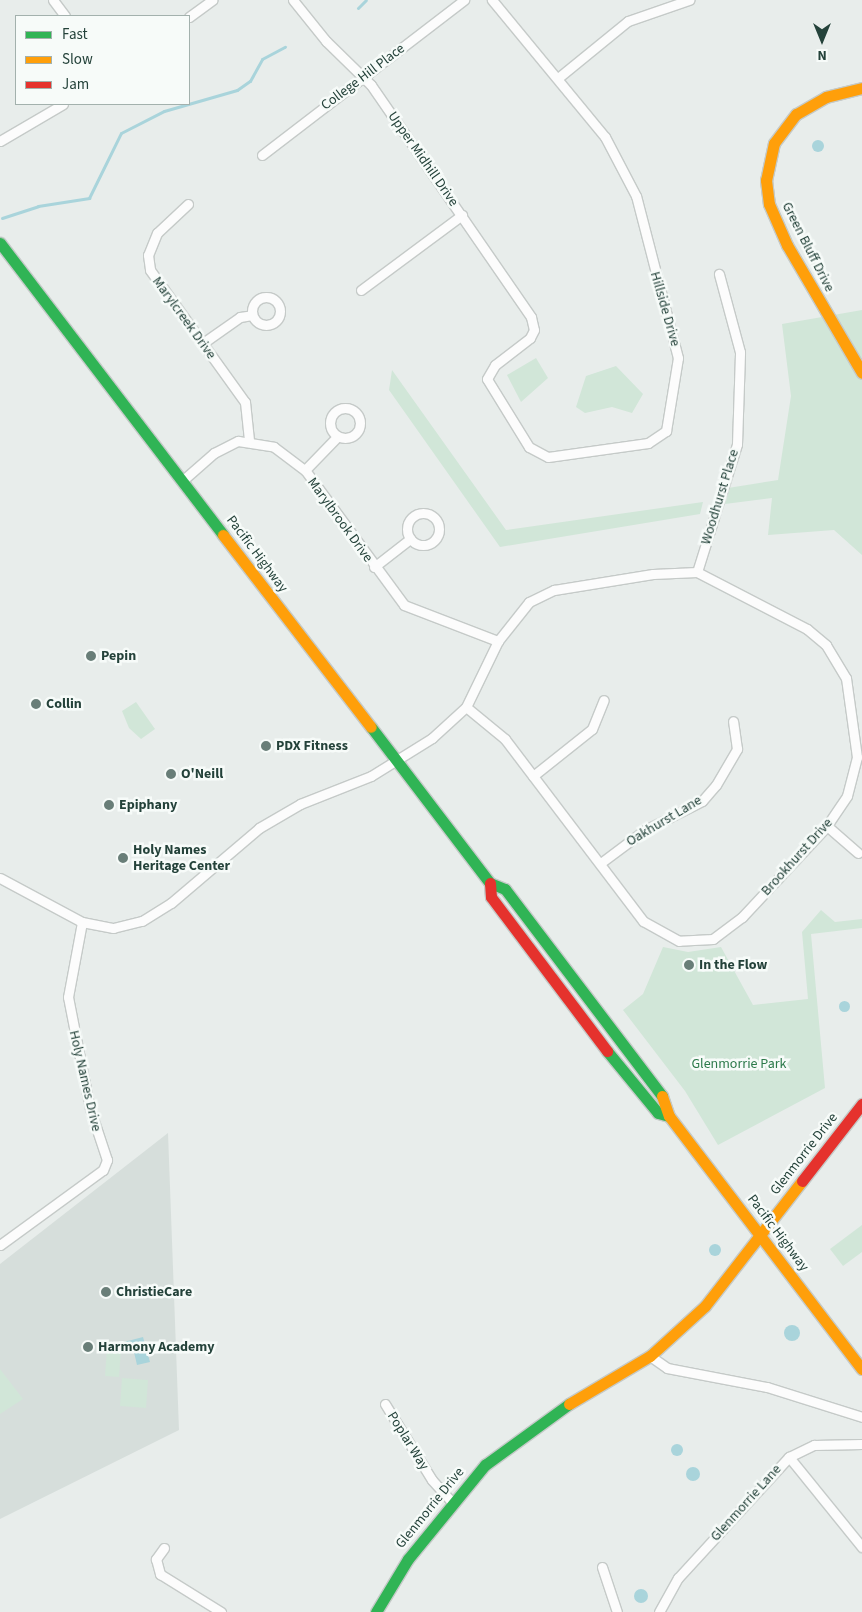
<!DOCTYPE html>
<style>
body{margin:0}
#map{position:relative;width:862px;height:1612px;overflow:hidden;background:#e8edeb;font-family:"Source Sans 3",sans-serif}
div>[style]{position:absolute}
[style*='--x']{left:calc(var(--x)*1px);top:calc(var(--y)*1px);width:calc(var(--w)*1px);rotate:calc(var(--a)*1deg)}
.built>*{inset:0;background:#d6dedb}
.green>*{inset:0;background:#d1e6d8}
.water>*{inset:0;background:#a9d4db}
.round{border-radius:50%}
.stream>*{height:3px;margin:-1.5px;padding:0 1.5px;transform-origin:1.5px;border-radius:1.5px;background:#a9d4db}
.roads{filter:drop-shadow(1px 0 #c5cac8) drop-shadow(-1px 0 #c5cac8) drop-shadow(0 1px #c5cac8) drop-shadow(0 -1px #c5cac8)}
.street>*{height:9px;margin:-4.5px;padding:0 4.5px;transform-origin:4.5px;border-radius:4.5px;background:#fcfcfc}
.street>.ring{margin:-4.5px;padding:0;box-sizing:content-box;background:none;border:9px solid #fcfcfc;border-radius:50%}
.fast>*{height:11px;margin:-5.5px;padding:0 5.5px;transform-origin:5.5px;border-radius:5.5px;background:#30b455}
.slow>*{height:11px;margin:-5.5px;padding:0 5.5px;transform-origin:5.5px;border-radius:5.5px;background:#ff9f0a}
.jam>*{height:11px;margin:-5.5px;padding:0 5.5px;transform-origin:5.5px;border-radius:5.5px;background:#e5322d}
.dots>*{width:14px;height:14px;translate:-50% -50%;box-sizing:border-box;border:2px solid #f7fbf9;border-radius:50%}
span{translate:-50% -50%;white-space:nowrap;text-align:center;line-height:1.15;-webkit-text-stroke:5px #f7fbf9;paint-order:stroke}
.street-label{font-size:14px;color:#24423a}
.poi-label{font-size:14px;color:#24423a;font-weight:700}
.left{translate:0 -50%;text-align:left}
.park-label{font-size:14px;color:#2d7a4b}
.legend{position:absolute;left:15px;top:15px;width:175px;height:90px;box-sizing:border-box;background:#f7fbf9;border:1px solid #a3b1ad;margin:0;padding:6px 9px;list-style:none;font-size:15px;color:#24423a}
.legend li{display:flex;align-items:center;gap:10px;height:25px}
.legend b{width:25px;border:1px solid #a3b1ad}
.north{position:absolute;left:797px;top:15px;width:50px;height:50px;-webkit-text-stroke:4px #f7fbf9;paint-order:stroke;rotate:180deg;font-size:14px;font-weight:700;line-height:20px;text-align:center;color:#24423a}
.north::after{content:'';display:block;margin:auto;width:18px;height:22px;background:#24423a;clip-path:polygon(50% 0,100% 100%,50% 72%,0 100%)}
</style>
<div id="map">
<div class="built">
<i style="clip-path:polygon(168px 1133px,179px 1430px,0 1519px,0 1264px)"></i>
</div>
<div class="green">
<i style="clip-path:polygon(862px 310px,862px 555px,834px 530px,768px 535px,772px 498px,725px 504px,724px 499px,728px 488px,778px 480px,791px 396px,782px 324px)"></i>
<i style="clip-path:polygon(536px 358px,548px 378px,521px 402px,507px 375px)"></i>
<i style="clip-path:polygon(616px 366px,643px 394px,632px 413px,612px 407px,585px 413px,576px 407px,586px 376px)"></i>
<i style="clip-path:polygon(392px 370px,506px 530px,703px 502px,700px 514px,500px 547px,389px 390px)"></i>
<i style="clip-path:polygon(136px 702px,155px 729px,141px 739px,129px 728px,122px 711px)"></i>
<i style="clip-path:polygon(821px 910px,835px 922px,862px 919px,862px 928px,811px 934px,825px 1088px,718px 1145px,685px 1091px,623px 1010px,643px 994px,663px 947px,688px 952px,721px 947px,753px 1005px,808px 999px,802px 932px)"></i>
<i style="clip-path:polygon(862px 1225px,862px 1252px,843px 1266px,830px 1249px)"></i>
<i style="clip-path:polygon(107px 1348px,121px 1349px,119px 1377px,105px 1376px)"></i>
<i style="clip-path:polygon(0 1369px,23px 1399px,0 1414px)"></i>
<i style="clip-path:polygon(122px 1378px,148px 1380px,146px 1408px,120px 1406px)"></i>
</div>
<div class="water">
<i class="round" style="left:812px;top:140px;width:12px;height:12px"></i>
<i class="round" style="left:838.5px;top:1000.5px;width:11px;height:11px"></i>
<i class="round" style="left:709px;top:1244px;width:12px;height:12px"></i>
<i class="round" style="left:784px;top:1325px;width:16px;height:16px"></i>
<i style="clip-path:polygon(143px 1337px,150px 1362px,137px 1365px,133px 1348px,126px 1349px,124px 1342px)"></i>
<i class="round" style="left:671px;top:1444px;width:12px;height:12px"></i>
<i class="round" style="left:686px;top:1467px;width:14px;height:14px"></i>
<i class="round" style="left:634px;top:1589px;width:14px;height:14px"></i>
</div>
<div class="stream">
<i style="--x:358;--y:8;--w:11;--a:-45"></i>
<i style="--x:2;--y:218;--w:38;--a:-18"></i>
<i style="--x:38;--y:206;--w:52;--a:-8.9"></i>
<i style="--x:89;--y:198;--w:72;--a:-63.8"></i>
<i style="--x:121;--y:133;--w:48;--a:-27.1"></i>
<i style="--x:164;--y:111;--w:76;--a:-16"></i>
<i style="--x:237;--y:90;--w:16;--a:-35"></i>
<i style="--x:250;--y:81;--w:25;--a:-61"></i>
<i style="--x:262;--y:59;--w:26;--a:-28"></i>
</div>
<div class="roads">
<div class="street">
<i style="--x:53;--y:0;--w:20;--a:53"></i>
<i style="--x:293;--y:0;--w:53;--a:51.2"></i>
<i style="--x:326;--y:41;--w:63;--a:44.4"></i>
<i style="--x:371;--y:85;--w:282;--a:55.4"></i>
<i style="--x:531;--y:317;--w:13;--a:77"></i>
<i style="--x:534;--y:330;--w:9;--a:117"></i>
<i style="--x:530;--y:338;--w:44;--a:142.4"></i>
<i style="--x:495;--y:365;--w:16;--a:120"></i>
<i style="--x:487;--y:379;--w:80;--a:58.3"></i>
<i style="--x:529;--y:447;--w:21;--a:28"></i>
<i style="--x:548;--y:457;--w:101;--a:-8"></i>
<i style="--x:648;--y:443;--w:22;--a:-34"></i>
<i style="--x:666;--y:431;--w:74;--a:-80.7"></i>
<i style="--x:678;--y:358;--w:167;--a:-104.5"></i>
<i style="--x:636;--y:196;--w:67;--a:-117.7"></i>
<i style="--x:605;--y:137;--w:178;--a:-129.5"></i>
<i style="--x:189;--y:17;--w:29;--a:-36"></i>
<i style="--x:558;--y:78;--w:90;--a:-39.2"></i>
<i style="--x:628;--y:21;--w:65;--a:-19"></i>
<i style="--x:0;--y:141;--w:73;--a:-30.4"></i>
<i style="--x:262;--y:155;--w:255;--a:-37.5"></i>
<i style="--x:188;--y:204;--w:42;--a:136.9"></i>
<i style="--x:157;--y:233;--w:24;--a:112"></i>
<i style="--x:148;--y:255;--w:15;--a:82"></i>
<i style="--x:150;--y:270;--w:163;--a:54.3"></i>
<i style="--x:245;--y:402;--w:38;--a:84"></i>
<i style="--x:361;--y:290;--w:126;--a:-36.6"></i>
<i class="ring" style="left:252px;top:297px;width:19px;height:19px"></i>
<i style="--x:203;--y:343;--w:45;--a:-35.1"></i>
<i style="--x:240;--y:317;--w:12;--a:-9"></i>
<i class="ring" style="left:330px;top:408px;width:21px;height:21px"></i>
<i style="--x:305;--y:470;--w:47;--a:-45.9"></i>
<i style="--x:182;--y:481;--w:43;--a:-41.2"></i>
<i style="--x:214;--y:453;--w:27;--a:-27"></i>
<i style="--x:238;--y:441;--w:36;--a:9"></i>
<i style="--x:274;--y:447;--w:39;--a:37"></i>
<i style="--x:305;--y:470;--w:167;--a:53.7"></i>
<i style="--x:404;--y:605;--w:101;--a:21"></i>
<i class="ring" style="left:407px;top:513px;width:23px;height:23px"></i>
<i style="--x:374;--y:567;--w:46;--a:-37.9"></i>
<i style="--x:697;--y:572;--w:134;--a:-72.6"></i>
<i style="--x:737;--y:444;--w:92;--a:-88.1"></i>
<i style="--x:740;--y:352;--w:81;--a:-105.1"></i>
<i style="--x:533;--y:776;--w:75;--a:-38.5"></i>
<i style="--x:592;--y:729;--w:31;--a:-68"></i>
<i style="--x:827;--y:826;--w:41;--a:41.1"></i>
<i style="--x:602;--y:862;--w:54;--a:-36.7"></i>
<i style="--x:645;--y:830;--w:64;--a:-27"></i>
<i style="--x:702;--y:801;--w:21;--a:-49"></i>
<i style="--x:716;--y:785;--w:42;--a:-59.7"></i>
<i style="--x:737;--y:749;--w:28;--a:-98"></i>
<i style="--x:0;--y:878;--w:93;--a:28.2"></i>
<i style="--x:82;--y:922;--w:32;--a:11"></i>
<i style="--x:113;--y:928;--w:30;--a:-14"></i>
<i style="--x:142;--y:921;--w:34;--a:-32"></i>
<i style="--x:171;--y:903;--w:116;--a:-40.4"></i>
<i style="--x:259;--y:828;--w:48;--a:-30.3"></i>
<i style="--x:300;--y:804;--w:76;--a:-21.5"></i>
<i style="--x:371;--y:776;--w:72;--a:-31.9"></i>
<i style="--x:432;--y:738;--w:46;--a:-42.4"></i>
<i style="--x:466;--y:707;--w:73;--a:-64.1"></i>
<i style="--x:498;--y:641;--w:50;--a:-51.5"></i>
<i style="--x:529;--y:602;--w:28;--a:-26"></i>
<i style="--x:554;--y:590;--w:100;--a:-9.2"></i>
<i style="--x:653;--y:574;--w:44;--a:-2.6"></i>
<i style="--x:697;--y:572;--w:124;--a:27.4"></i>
<i style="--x:807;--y:629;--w:25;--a:40"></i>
<i style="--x:826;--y:645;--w:39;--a:59"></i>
<i style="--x:846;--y:678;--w:80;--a:82.1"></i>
<i style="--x:857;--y:757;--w:40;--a:104.4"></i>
<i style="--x:847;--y:796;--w:36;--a:124"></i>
<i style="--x:827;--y:826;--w:125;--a:133"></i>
<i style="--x:742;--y:917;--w:36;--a:143"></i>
<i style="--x:713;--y:939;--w:34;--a:177"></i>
<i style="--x:679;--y:941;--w:41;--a:-150.9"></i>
<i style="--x:643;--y:921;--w:228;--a:-127.2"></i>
<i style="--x:505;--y:739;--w:50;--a:-140.6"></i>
<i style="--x:0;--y:1245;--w:127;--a:-36.1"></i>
<i style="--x:103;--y:1170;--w:11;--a:-68"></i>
<i style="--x:107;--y:1160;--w:54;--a:-108.4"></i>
<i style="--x:90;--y:1109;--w:114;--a:-101.1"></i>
<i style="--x:68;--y:997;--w:76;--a:-79.4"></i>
<i style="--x:650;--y:1356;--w:21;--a:35"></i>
<i style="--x:667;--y:1368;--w:102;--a:10.8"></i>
<i style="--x:767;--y:1387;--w:100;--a:17.5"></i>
<i style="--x:385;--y:1404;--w:89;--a:58.3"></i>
<i style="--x:432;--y:1480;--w:28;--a:48"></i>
<i style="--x:789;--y:1457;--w:116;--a:51"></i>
<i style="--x:164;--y:1548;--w:14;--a:126"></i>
<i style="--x:156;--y:1559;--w:16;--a:75"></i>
<i style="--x:160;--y:1574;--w:72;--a:31.9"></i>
<i style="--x:602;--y:1567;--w:47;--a:71.6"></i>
<i style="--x:659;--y:1612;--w:39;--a:-61"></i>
<i style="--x:678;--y:1578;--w:164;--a:-47.5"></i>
<i style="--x:789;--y:1457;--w:28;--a:-26"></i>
<i style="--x:814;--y:1445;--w:48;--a:-1.2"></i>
</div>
<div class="fast">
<i style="--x:0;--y:243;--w:367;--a:52.6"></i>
<i style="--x:371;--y:727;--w:196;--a:52.7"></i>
<i style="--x:490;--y:883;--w:16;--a:22"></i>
<i style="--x:505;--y:889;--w:260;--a:52.8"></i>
<i style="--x:607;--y:1051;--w:80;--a:50.6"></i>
<i style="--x:658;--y:1113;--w:11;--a:15"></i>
<i style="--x:376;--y:1612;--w:62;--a:-58.9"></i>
<i style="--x:408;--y:1559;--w:122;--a:-50.7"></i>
<i style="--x:485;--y:1465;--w:104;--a:-36"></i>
</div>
<div class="slow">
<i style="--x:862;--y:88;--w:37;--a:166"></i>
<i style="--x:826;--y:97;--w:34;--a:150"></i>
<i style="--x:796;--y:114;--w:36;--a:127"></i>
<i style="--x:774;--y:143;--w:38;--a:102"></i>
<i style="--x:766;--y:180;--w:24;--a:83"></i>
<i style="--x:769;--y:204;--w:45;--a:66.3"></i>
<i style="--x:787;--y:245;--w:148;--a:59.6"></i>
<i style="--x:223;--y:535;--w:242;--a:52.4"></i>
<i style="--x:662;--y:1096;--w:21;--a:71"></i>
<i style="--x:669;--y:1116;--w:318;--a:52.7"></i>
<i style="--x:569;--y:1404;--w:94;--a:-30.7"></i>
<i style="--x:650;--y:1356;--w:74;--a:-42.3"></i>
<i style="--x:705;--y:1306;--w:158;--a:-52.2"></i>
</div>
<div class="jam">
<i style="--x:490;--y:883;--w:14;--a:86"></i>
<i style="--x:491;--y:897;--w:193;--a:53"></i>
<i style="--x:802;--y:1181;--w:98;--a:-52.1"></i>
</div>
</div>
<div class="dots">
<i style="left:91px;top:656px;background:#697e78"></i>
<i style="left:36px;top:704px;background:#697e78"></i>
<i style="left:266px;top:746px;background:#697e78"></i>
<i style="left:171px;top:774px;background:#697e78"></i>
<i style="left:109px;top:805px;background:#697e78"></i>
<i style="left:123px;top:858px;background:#697e78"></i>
<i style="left:689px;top:965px;background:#697e78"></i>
<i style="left:106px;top:1292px;background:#697e78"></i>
<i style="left:88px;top:1347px;background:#697e78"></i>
</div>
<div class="street-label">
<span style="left:363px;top:77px;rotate:-37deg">College Hill Place</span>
<span style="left:423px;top:159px;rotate:55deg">Upper Midhill Drive</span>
<span style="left:808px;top:247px;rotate:63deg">Green Bluff Drive</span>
<span style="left:665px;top:309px;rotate:74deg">Hillside Drive</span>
<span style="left:184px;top:318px;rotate:54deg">Marylcreek Drive</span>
<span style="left:720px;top:497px;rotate:-73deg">Woodhurst Place</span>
<span style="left:340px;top:520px;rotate:54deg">Marylbrook Drive</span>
<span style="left:257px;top:554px;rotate:53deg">Pacific Highway</span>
<span style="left:664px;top:821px;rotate:-31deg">Oakhurst Lane</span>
<span style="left:797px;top:857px;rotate:-48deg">Brookhurst Drive</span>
<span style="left:85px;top:1081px;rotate:77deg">Holy Names Drive</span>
<span style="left:804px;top:1154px;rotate:-52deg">Glenmorrie Drive</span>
<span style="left:778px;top:1233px;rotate:53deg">Pacific Highway</span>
<span style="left:408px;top:1441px;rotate:58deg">Poplar Way</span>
<span style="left:746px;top:1503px;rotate:-48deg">Glenmorrie Lane</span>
<span style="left:430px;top:1508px;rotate:-51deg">Glenmorrie Drive</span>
</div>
<div class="poi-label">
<span class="left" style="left:101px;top:656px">Pepin</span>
<span class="left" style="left:46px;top:704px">Collin</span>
<span class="left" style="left:276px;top:746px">PDX Fitness</span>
<span class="left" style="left:181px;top:774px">O'Neill</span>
<span class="left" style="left:119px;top:805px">Epiphany</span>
<span class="left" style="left:133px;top:858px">Holy Names<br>Heritage Center</span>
<span class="left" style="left:699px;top:965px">In the Flow</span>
<span class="left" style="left:116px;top:1292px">ChristieCare</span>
<span class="left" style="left:98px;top:1347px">Harmony Academy</span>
</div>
<div class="park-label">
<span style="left:739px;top:1064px">Glenmorrie Park</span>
</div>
<ul class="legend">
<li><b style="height:6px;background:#30b455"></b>Fast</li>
<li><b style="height:6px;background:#ff9f0a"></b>Slow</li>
<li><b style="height:6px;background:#e5322d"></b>Jam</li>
</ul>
<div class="north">N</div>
</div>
